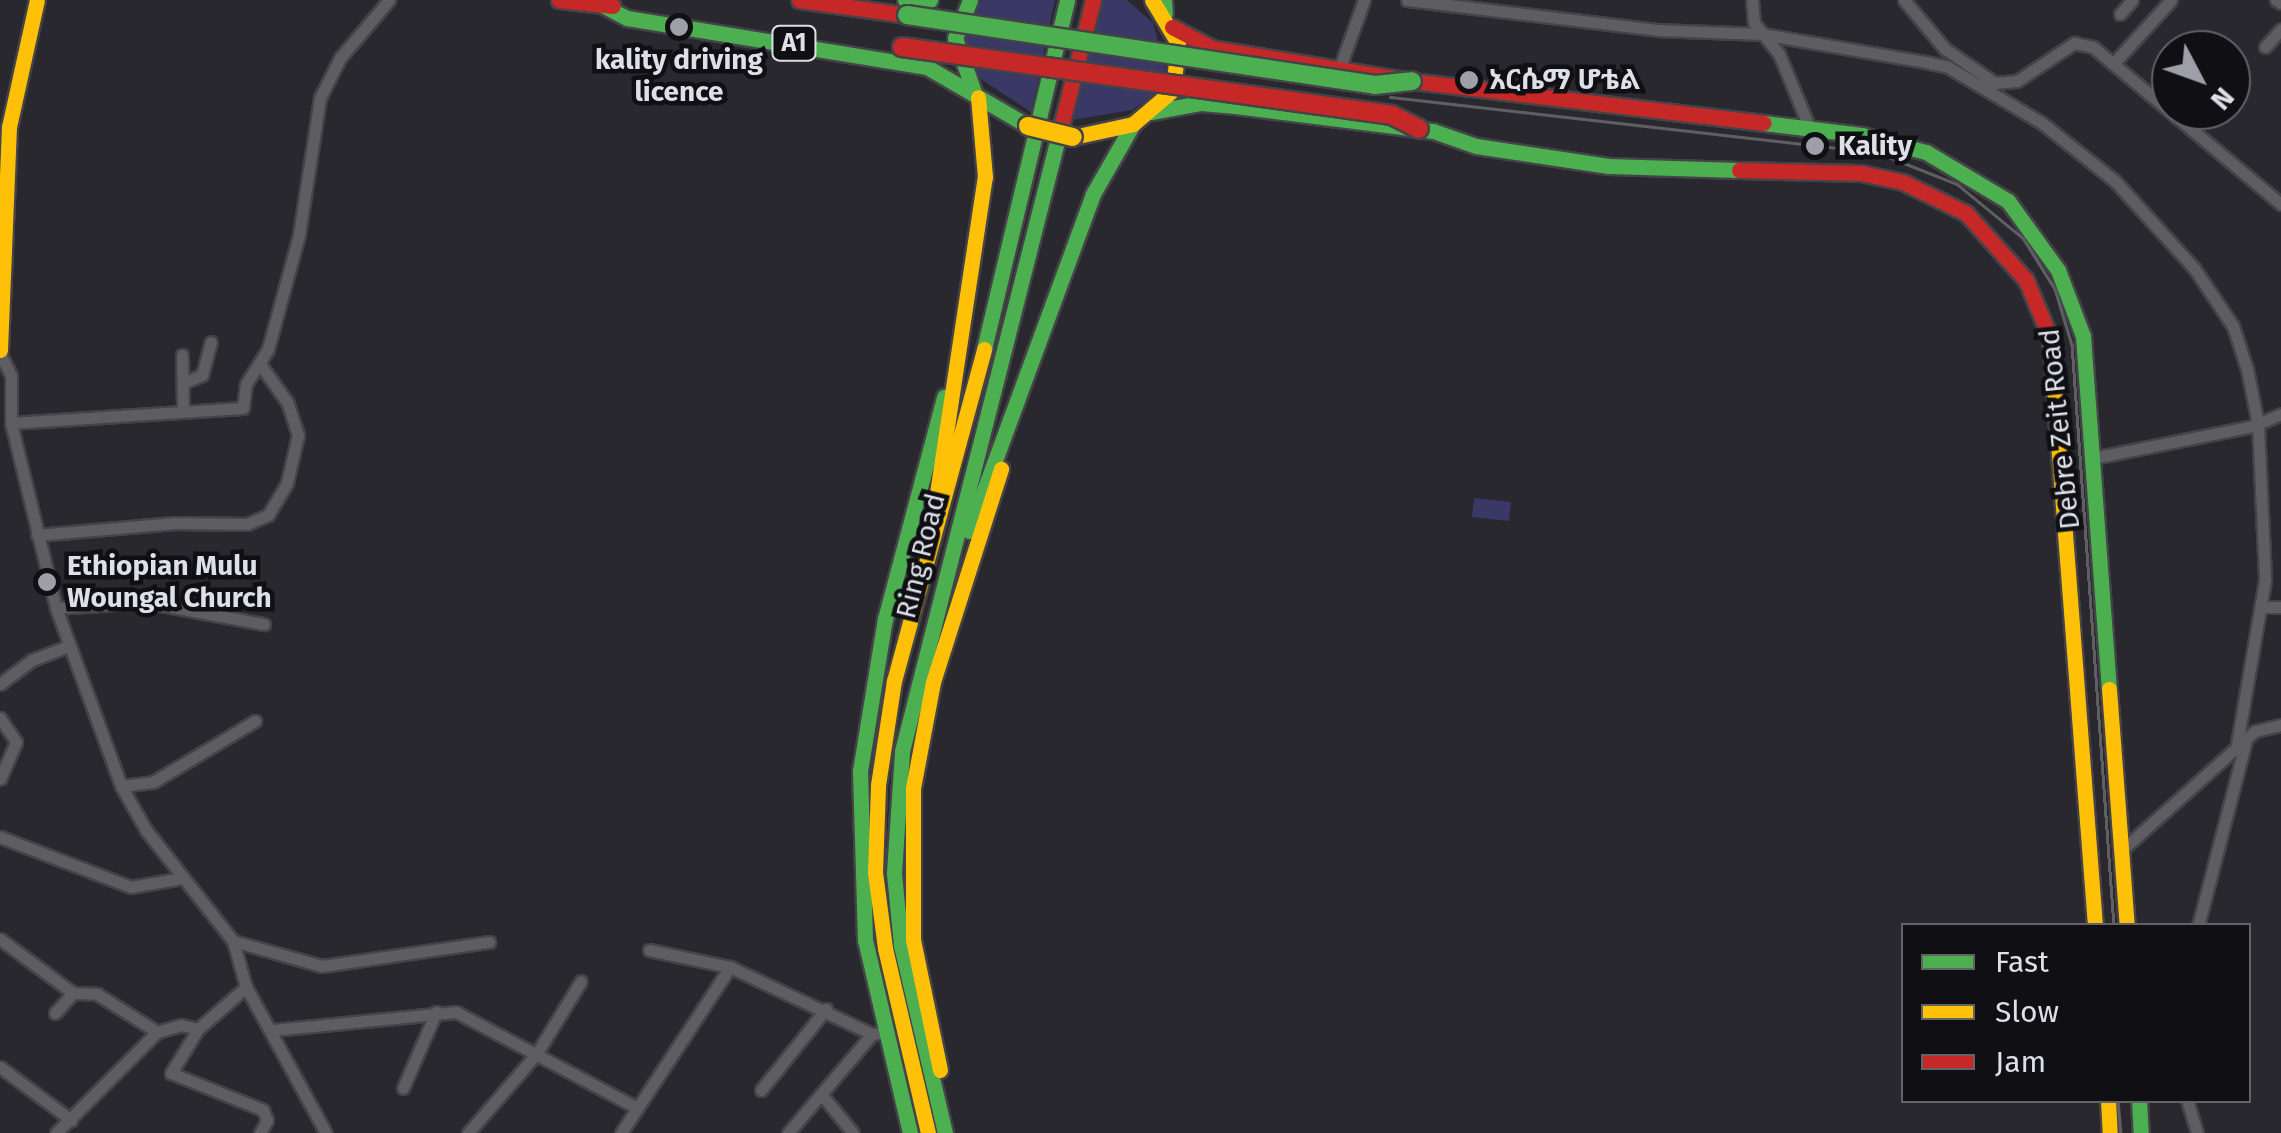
<!DOCTYPE html>
<meta charset="utf-8">
<style>
body{margin:0}
#map{position:relative;width:2281px;height:1133px;overflow:hidden;background:#28282e;font-family:"Fira Sans","Noto Sans Ethiopic",sans-serif}
div>[style]{position:absolute}
[style*='--x']{left:calc(var(--x)*1px);top:calc(var(--y)*1px);width:calc(var(--w)*1px);rotate:calc(var(--a)*1deg)}
.green>*{inset:0;background:#3a3865}
.roads{filter:drop-shadow(2px 0 #434348) drop-shadow(-2px 0 #434348) drop-shadow(0 2px #434348) drop-shadow(0 -2px #434348)}
.street>*{height:11px;margin:-5.5px;padding:0 5.5px;transform-origin:5.5px;border-radius:5.5px;background:#5d5d62}
.fast>*{height:15px;margin:-7.5px;padding:0 7.5px;transform-origin:7.5px;border-radius:7.5px;background:#4caf50}
.slow>*{height:15px;margin:-7.5px;padding:0 7.5px;transform-origin:7.5px;border-radius:7.5px;background:#ffc107}
.jam>*{height:15px;margin:-7.5px;padding:0 7.5px;transform-origin:7.5px;border-radius:7.5px;background:#c62828}
.tram>*{height:2.5px;margin:-1.25px;padding:0 1.25px;transform-origin:1.25px;border-radius:1.25px;background:#5e5e63}
.bridges{filter:drop-shadow(2px 0 #434348) drop-shadow(-2px 0 #434348) drop-shadow(0 2px #434348) drop-shadow(0 -2px #434348)}
.fast-bridge>*{height:18px;margin:-9px;padding:0 9px;transform-origin:9px;border-radius:9px;background:#4caf50}
.slow-bridge>*{height:18px;margin:-9px;padding:0 9px;transform-origin:9px;border-radius:9px;background:#ffc107}
.jam-bridge>*{height:18px;margin:-9px;padding:0 9px;transform-origin:9px;border-radius:9px;background:#c62828}
.dots>*{width:28px;height:28px;translate:-50% -50%;box-sizing:border-box;border:5px solid #0f0f14;border-radius:50%}
span{translate:-50% -50%;white-space:nowrap;text-align:center;line-height:1.15;-webkit-text-stroke:9px #0f0f14;paint-order:stroke}
.shield-label span{padding:2px 8px;background:#0f0f14;border:2px solid;border-radius:8px;-webkit-text-stroke-width:0}
.shield-label{font-size:25px;color:#dfdfe8;font-weight:700}
.poi-label{font-size:28px;color:#dfdfe8;font-weight:700}
.left{translate:0 -50%;text-align:left}
.street-label{font-size:28px;color:#dfdfe8}
.legend{position:absolute;left:1901px;top:923px;width:350px;height:180px;box-sizing:border-box;background:#0f0f14;border:2px solid #626269;margin:0;padding:12px 18px;list-style:none;font-size:30px;color:#dfdfe8}
.legend li{display:flex;align-items:center;gap:20px;height:50px}
.legend b{width:50px;border:2px solid #626269}
.north{position:absolute;left:2151px;top:30px;width:100px;height:100px;box-sizing:border-box;background:#0f0f14;border:2px solid #626269;border-radius:50%;rotate:131deg;font-size:28px;font-weight:700;line-height:40px;text-align:center;color:#dfdfe8}
.north::after{content:'';display:block;margin:auto;width:35px;height:45px;background:#9f9fa7;clip-path:polygon(50% 0,100% 100%,50% 72%,0 100%)}
</style>
<div id="map">
<div class="green">
<i style="clip-path:polygon(981px 0,1055px 0,1031px 112px,976px 76px,963px 41px)"></i>
<i style="clip-path:polygon(1095px 0,1127px 0,1153px 23px,1166px 70px,1156px 93px,1132px 110px,1072px 120px)"></i>
<i style="clip-path:polygon(1474px 498px,1511px 502px,1509px 521px,1472px 517px)"></i>
</div>
<div class="roads">
<div class="street">
<i style="--x:1407;--y:0;--w:252;--a:6.8"></i>
<i style="--x:1657;--y:30;--w:105;--a:2.2"></i>
<i style="--x:1762;--y:34;--w:165;--a:9.7"></i>
<i style="--x:1925;--y:62;--w:24;--a:12"></i>
<i style="--x:1948;--y:67;--w:109;--a:30.8"></i>
<i style="--x:2042;--y:123;--w:93;--a:38.5"></i>
<i style="--x:2115;--y:181;--w:118;--a:47.8"></i>
<i style="--x:2194;--y:268;--w:70;--a:56.1"></i>
<i style="--x:2233;--y:326;--w:45;--a:72"></i>
<i style="--x:2247;--y:369;--w:56;--a:78.7"></i>
<i style="--x:2258;--y:424;--w:156;--a:87.4"></i>
<i style="--x:2265;--y:580;--w:171;--a:99.7"></i>
<i style="--x:1752;--y:0;--w:23;--a:85"></i>
<i style="--x:1754;--y:23;--w:40;--a:51"></i>
<i style="--x:1779;--y:54;--w:81;--a:67.5"></i>
<i style="--x:1904;--y:0;--w:64;--a:50.1"></i>
<i style="--x:1945;--y:49;--w:60;--a:34.2"></i>
<i style="--x:1995;--y:83;--w:22;--a:-5"></i>
<i style="--x:2017;--y:81;--w:69;--a:-33.7"></i>
<i style="--x:2074;--y:43;--w:19;--a:12"></i>
<i style="--x:2093;--y:47;--w:245;--a:39.9"></i>
<i style="--x:2276;--y:0;--w:6;--a:31"></i>
<i style="--x:2120;--y:14;--w:18;--a:-49"></i>
<i style="--x:2265;--y:47;--w:24;--a:-48"></i>
<i style="--x:2113;--y:64;--w:86;--a:-47.8"></i>
<i style="--x:1340;--y:67;--w:71;--a:-70.3"></i>
<i style="--x:0;--y:353;--w:25;--a:64"></i>
<i style="--x:11;--y:376;--w:47;--a:90"></i>
<i style="--x:11;--y:423;--w:190;--a:76.3"></i>
<i style="--x:56;--y:608;--w:189;--a:69.9"></i>
<i style="--x:121;--y:786;--w:51;--a:60.4"></i>
<i style="--x:146;--y:830;--w:141;--a:51.9"></i>
<i style="--x:233;--y:941;--w:48;--a:74.2"></i>
<i style="--x:246;--y:987;--w:166;--a:61.3"></i>
<i style="--x:182;--y:355;--w:54;--a:88.9"></i>
<i style="--x:183;--y:383;--w:21;--a:-23"></i>
<i style="--x:202;--y:375;--w:34;--a:-75"></i>
<i style="--x:11;--y:423;--w:232;--a:-3.7"></i>
<i style="--x:243;--y:408;--w:24;--a:-83"></i>
<i style="--x:246;--y:384;--w:41;--a:-57.8"></i>
<i style="--x:268;--y:349;--w:118;--a:-74.8"></i>
<i style="--x:299;--y:235;--w:139;--a:-81.3"></i>
<i style="--x:320;--y:98;--w:45;--a:-63.4"></i>
<i style="--x:340;--y:58;--w:76;--a:-49.8"></i>
<i style="--x:2093;--y:458;--w:163;--a:-11.3"></i>
<i style="--x:2253;--y:426;--w:30;--a:-23"></i>
<i style="--x:37;--y:535;--w:138;--a:-5"></i>
<i style="--x:174;--y:523;--w:73;--a:0.8"></i>
<i style="--x:247;--y:524;--w:23;--a:-23"></i>
<i style="--x:268;--y:515;--w:37;--a:-59"></i>
<i style="--x:287;--y:483;--w:49;--a:-77.1"></i>
<i style="--x:298;--y:435;--w:35;--a:-108"></i>
<i style="--x:287;--y:402;--w:47;--a:-125.4"></i>
<i style="--x:2264;--y:607;--w:17;--a:0"></i>
<i style="--x:56;--y:608;--w:89;--a:-3.9"></i>
<i style="--x:145;--y:602;--w:121;--a:10.5"></i>
<i style="--x:0;--y:684;--w:40;--a:-37"></i>
<i style="--x:32;--y:660;--w:39;--a:-21"></i>
<i style="--x:0;--y:718;--w:29;--a:56"></i>
<i style="--x:16;--y:742;--w:40;--a:113.4"></i>
<i style="--x:121;--y:786;--w:32;--a:-7"></i>
<i style="--x:153;--y:782;--w:119;--a:-30.9"></i>
<i style="--x:0;--y:837;--w:140;--a:20.9"></i>
<i style="--x:131;--y:887;--w:52;--a:-10"></i>
<i style="--x:2123;--y:849;--w:177;--a:-41.8"></i>
<i style="--x:2255;--y:731;--w:27;--a:-13"></i>
<i style="--x:2198;--y:926;--w:191;--a:-75.5"></i>
<i style="--x:0;--y:939;--w:91;--a:36.5"></i>
<i style="--x:73;--y:993;--w:24;--a:2"></i>
<i style="--x:97;--y:994;--w:71;--a:32.3"></i>
<i style="--x:233;--y:941;--w:92;--a:15.7"></i>
<i style="--x:322;--y:966;--w:169;--a:-8.2"></i>
<i style="--x:649;--y:950;--w:83;--a:11.9"></i>
<i style="--x:55;--y:1013;--w:27;--a:-48"></i>
<i style="--x:198;--y:1029;--w:52;--a:121.5"></i>
<i style="--x:171;--y:1073;--w:99;--a:21.9"></i>
<i style="--x:263;--y:1110;--w:11;--a:68"></i>
<i style="--x:267;--y:1120;--w:15;--a:118"></i>
<i style="--x:273;--y:1030;--w:184;--a:-5.6"></i>
<i style="--x:456;--y:1012;--w:205;--a:27.9"></i>
<i style="--x:0;--y:1067;--w:89;--a:36.7"></i>
<i style="--x:403;--y:1088;--w:83;--a:-66.5"></i>
<i style="--x:761;--y:1090;--w:104;--a:-51.3"></i>
<i style="--x:822;--y:1095;--w:49;--a:50.8"></i>
<i style="--x:2187;--y:1100;--w:34;--a:73"></i>
<i style="--x:56;--y:1133;--w:143;--a:-45"></i>
<i style="--x:157;--y:1032;--w:25;--a:-16"></i>
<i style="--x:181;--y:1025;--w:17;--a:13"></i>
<i style="--x:198;--y:1029;--w:64;--a:-41.2"></i>
<i style="--x:468;--y:1133;--w:106;--a:-49.2"></i>
<i style="--x:537;--y:1053;--w:84;--a:-58.6"></i>
<i style="--x:621;--y:1133;--w:199;--a:-56.7"></i>
<i style="--x:730;--y:967;--w:157;--a:25.3"></i>
<i style="--x:872;--y:1034;--w:14;--a:-8"></i>
<i style="--x:788;--y:1133;--w:130;--a:-49.7"></i>
</div>
<div class="fast">
<i style="--x:905;--y:0;--w:25;--a:0"></i>
<i style="--x:970;--y:0;--w:41;--a:111.5"></i>
<i style="--x:955;--y:38;--w:57;--a:70.6"></i>
<i style="--x:1164;--y:0;--w:13;--a:86"></i>
<i style="--x:604;--y:6;--w:26;--a:28"></i>
<i style="--x:627;--y:18;--w:304;--a:9.3"></i>
<i style="--x:927;--y:67;--w:117;--a:30.3"></i>
<i style="--x:1151;--y:112;--w:51;--a:-10.2"></i>
<i style="--x:1201;--y:103;--w:34;--a:5"></i>
<i style="--x:1235;--y:106;--w:200;--a:7.2"></i>
<i style="--x:1433;--y:131;--w:46;--a:19.2"></i>
<i style="--x:1476;--y:146;--w:134;--a:8.6"></i>
<i style="--x:1609;--y:166;--w:130;--a:1.8"></i>
<i style="--x:1764;--y:123;--w:99;--a:7"></i>
<i style="--x:1862;--y:135;--w:66;--a:14.9"></i>
<i style="--x:1926;--y:152;--w:96;--a:30.9"></i>
<i style="--x:2008;--y:201;--w:85;--a:54.1"></i>
<i style="--x:2058;--y:270;--w:71;--a:69.3"></i>
<i style="--x:2083;--y:336;--w:354;--a:85.8"></i>
<i style="--x:984;--y:349;--w:359;--a:-76.6"></i>
<i style="--x:969;--y:531;--w:359;--a:-69.8"></i>
<i style="--x:1093;--y:194;--w:81;--a:-60.3"></i>
<i style="--x:2139;--y:1100;--w:33;--a:87"></i>
<i style="--x:910;--y:1133;--w:198;--a:-103.1"></i>
<i style="--x:865;--y:940;--w:169;--a:-91.7"></i>
<i style="--x:860;--y:771;--w:154;--a:-80.7"></i>
<i style="--x:885;--y:619;--w:230;--a:-75.1"></i>
<i style="--x:945;--y:1133;--w:193;--a:-103.2"></i>
<i style="--x:901;--y:945;--w:72;--a:-95.6"></i>
<i style="--x:894;--y:873;--w:122;--a:-86.2"></i>
<i style="--x:902;--y:751;--w:649;--a:-75.73"></i>
</div>
<div class="slow">
<i style="--x:1073;--y:137;--w:61;--a:-12.2"></i>
<i style="--x:1133;--y:124;--w:52;--a:-40.4"></i>
<i style="--x:1173;--y:90;--w:47;--a:-83.9"></i>
<i style="--x:1178;--y:43;--w:50;--a:-121.2"></i>
<i style="--x:2050;--y:337;--w:591;--a:85.63"></i>
<i style="--x:0;--y:350;--w:223;--a:-87.7"></i>
<i style="--x:9;--y:127;--w:130;--a:-77.6"></i>
<i style="--x:937;--y:493;--w:320;--a:-81.4"></i>
<i style="--x:985;--y:177;--w:80;--a:-95"></i>
<i style="--x:2109;--y:689;--w:238;--a:85.7"></i>
<i style="--x:940;--y:1070;--w:133;--a:-101.7"></i>
<i style="--x:913;--y:940;--w:152;--a:-90"></i>
<i style="--x:913;--y:788;--w:108;--a:-79.3"></i>
<i style="--x:933;--y:682;--w:224;--a:-72.3"></i>
<i style="--x:2108;--y:1100;--w:33;--a:87"></i>
<i style="--x:928;--y:1133;--w:190;--a:-103.1"></i>
<i style="--x:885;--y:948;--w:77;--a:-97.5"></i>
<i style="--x:875;--y:872;--w:87;--a:-88"></i>
<i style="--x:878;--y:785;--w:105;--a:-81.3"></i>
<i style="--x:894;--y:681;--w:344;--a:-74.8"></i>
</div>
<div class="jam">
<i style="--x:559;--y:0;--w:54;--a:6.3"></i>
<i style="--x:799;--y:0;--w:109;--a:7.9"></i>
<i style="--x:1172;--y:27;--w:45;--a:27.7"></i>
<i style="--x:1212;--y:48;--w:203;--a:9.4"></i>
<i style="--x:1412;--y:81;--w:354;--a:6.8"></i>
<i style="--x:1062;--y:122;--w:126;--a:-75.7"></i>
<i style="--x:1739;--y:170;--w:122;--a:1.4"></i>
<i style="--x:1861;--y:173;--w:43;--a:12.1"></i>
<i style="--x:1903;--y:182;--w:70;--a:26.2"></i>
<i style="--x:1966;--y:213;--w:90;--a:48.2"></i>
<i style="--x:2026;--y:280;--w:62;--a:67.2"></i>
</div>
</div>
<div class="tram">
<i style="--x:1390;--y:97;--w:489;--a:6.5"></i>
<i style="--x:1876;--y:152;--w:87;--a:21.6"></i>
<i style="--x:1957;--y:184;--w:85;--a:39.3"></i>
<i style="--x:2023;--y:238;--w:60;--a:57.9"></i>
<i style="--x:2055;--y:289;--w:59;--a:73.1"></i>
<i style="--x:2072;--y:345;--w:583;--a:85.87"></i>
<i style="--x:2118;--y:1100;--w:33;--a:85"></i>
</div>
<div class="bridges">
<div class="fast-bridge">
<i style="--x:907;--y:15;--w:473;--a:8.5"></i>
<i style="--x:1375;--y:85;--w:37;--a:-6"></i>
</div>
<div class="slow-bridge">
<i style="--x:1028;--y:126;--w:46;--a:13.7"></i>
</div>
<div class="jam-bridge">
<i style="--x:902;--y:47;--w:495;--a:7.9"></i>
<i style="--x:1392;--y:115;--w:30;--a:27"></i>
</div>
</div>
<div class="dots">
<i style="left:679px;top:27px;background:#9f9fa7"></i>
<i style="left:1469px;top:80px;background:#9f9fa7"></i>
<i style="left:1815px;top:146px;background:#9f9fa7"></i>
<i style="left:47px;top:582px;background:#9f9fa7"></i>
</div>
<div class="shield-label">
<span style="left:794px;top:43px">A1</span>
</div>
<div class="poi-label">
<span style="left:679px;top:76px">kality driving<br>licence</span>
<span class="left" style="left:1489px;top:80px">አርሴማ ሆቴል</span>
<span class="left" style="left:1838px;top:146px">Kality</span>
<span class="left" style="left:67px;top:582px">Ethiopian Mulu<br>Woungal Church</span>
</div>
<div class="street-label">
<span style="left:2060px;top:429px;rotate:-96deg">Debre Zeit Road</span>
<span style="left:921px;top:556px;rotate:-76deg">Ring Road</span>
</div>
<ul class="legend">
<li><b style="height:12px;background:#4caf50"></b>Fast</li>
<li><b style="height:12px;background:#ffc107"></b>Slow</li>
<li><b style="height:12px;background:#c62828"></b>Jam</li>
</ul>
<div class="north">N</div>
</div>
